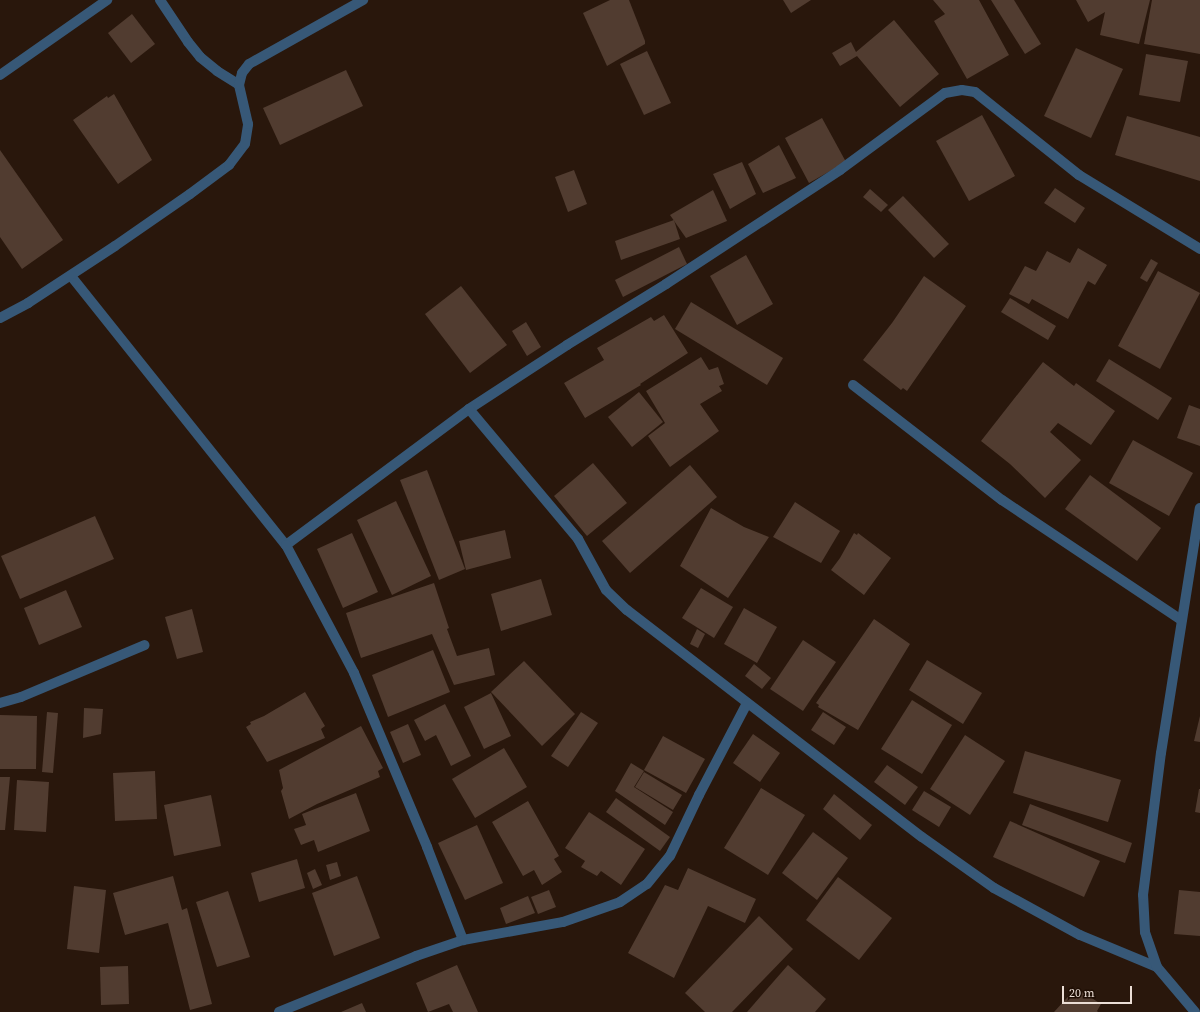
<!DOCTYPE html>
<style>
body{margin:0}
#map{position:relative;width:1200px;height:1012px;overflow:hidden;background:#29170c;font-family:"Source Serif 4",serif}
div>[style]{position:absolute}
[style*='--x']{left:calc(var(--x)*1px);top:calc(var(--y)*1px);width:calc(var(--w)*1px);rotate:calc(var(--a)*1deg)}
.building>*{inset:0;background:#513c30}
.minor>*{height:10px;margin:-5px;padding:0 5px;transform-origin:5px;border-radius:5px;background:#375877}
span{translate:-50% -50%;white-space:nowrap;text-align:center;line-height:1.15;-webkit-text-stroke:4px #1f0e04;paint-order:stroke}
.scale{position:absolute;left:1062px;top:986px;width:70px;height:18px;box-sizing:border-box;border:2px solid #ebded6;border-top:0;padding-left:5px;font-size:12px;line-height:14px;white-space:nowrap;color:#ebded6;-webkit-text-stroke:3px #1f0e04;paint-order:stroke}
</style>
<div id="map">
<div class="building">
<i style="clip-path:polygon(610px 0,629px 0,645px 41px,645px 44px,607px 66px,583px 13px)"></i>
<i style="clip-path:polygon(783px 0,811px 0,791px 13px)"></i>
<i style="clip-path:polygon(933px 0,979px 0,1009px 55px,967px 79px,934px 21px,945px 14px)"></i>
<i style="clip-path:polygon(991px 0,1014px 0,1041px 44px,1025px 54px)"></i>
<i style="clip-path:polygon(1076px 0,1150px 0,1139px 44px,1100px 35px,1105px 12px,1088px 22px)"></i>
<i style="clip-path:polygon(1152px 0,1200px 0,1200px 54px,1144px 44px)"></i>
<i style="clip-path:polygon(132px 14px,155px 44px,131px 63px,108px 33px)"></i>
<i style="clip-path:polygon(894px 20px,939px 74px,900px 107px,857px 56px,840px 66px,832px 53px,851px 42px,856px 52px)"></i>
<i style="clip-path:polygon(1076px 48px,1123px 69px,1091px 138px,1044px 116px)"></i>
<i style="clip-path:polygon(647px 51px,671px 103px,644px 115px,620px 64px)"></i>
<i style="clip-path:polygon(1146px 54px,1188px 61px,1180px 102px,1139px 95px)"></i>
<i style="clip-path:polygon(346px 70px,363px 106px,280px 145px,263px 108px)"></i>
<i style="clip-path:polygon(114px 94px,152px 160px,118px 184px,73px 120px,107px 96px,108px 98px)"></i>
<i style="clip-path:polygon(982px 115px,1015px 176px,969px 201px,936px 141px)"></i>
<i style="clip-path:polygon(1127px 116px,1200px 137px,1200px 181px,1115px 155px)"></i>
<i style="clip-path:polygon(822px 118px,846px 162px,809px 183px,785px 138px)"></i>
<i style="clip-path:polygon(779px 145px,796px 178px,763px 193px,748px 164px)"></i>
<i style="clip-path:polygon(0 150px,63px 240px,22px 269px,0 237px)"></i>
<i style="clip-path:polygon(742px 162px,756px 194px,730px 209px,713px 174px)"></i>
<i style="clip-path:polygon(574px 170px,587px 204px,568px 212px,555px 177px)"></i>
<i style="clip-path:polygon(1055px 188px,1085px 208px,1075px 223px,1044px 203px)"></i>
<i style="clip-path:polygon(870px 189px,888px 205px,881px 212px,863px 197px)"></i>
<i style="clip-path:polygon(713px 190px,727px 221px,686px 238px,670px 215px)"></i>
<i style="clip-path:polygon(903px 196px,949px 244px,934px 258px,888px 210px)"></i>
<i style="clip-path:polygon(674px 220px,680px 239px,621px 260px,615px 241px)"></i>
<i style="clip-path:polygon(679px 247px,687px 264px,623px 297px,615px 280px)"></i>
<i style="clip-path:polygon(1078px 248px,1107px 265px,1095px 285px,1088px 281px,1068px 319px,1032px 299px,1029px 304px,1009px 294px,1025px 266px,1036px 271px,1047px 251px,1070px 263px)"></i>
<i style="clip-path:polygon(746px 255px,773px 304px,737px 325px,710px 276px)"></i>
<i style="clip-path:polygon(1151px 259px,1158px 263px,1147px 282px,1140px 278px)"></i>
<i style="clip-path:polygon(1158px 271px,1200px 293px,1160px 369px,1118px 346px)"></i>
<i style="clip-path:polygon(924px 276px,966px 306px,907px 391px,903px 388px,901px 390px,863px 360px,892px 323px)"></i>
<i style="clip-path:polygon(461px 286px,507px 345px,470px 373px,425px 314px)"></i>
<i style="clip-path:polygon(1010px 298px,1056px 326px,1048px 340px,1001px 312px)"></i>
<i style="clip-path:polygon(691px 302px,783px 358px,767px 385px,675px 329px)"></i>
<i style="clip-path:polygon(664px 315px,688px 353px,640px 384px,641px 385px,585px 418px,564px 383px,604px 360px,597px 348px,651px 317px,654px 321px)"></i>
<i style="clip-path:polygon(526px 322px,541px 347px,527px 356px,512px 331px)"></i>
<i style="clip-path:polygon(701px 357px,709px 370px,718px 367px,724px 384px,719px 386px,722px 391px,700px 404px,719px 431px,670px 467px,648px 436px,665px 423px,646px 391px)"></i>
<i style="clip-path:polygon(1109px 359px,1172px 398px,1158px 420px,1096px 381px)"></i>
<i style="clip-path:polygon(1043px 362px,1074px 386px,1076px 383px,1115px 411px,1091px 445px,1058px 423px,1050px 432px,1081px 460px,1045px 498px,1010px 464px,981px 441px)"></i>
<i style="clip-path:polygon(639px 392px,663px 422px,632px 447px,608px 417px)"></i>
<i style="clip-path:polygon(1189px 405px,1200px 409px,1200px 446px,1177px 438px)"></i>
<i style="clip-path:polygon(1133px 440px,1193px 473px,1169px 516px,1109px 483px)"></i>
<i style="clip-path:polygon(593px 463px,627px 503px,587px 536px,554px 496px)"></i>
<i style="clip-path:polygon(690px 465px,717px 497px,630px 573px,602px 541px)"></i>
<i style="clip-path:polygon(427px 470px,465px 569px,439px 580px,400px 480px)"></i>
<i style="clip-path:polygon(1090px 475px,1161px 528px,1137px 561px,1065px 509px)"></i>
<i style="clip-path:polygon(396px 501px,431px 576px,392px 595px,357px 520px)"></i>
<i style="clip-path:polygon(795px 502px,840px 531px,821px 563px,773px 537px)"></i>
<i style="clip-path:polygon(711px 508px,744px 527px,769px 537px,728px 598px,680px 566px)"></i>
<i style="clip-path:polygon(95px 516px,114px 559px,20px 599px,1px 556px)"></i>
<i style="clip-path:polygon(505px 530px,511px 558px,466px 570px,459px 541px)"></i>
<i style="clip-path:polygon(352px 533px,378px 592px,343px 608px,317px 549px)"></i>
<i style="clip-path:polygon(854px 533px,857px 535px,858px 533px,891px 558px,864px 595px,831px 570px,840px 558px)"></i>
<i style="clip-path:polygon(541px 579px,552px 615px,501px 631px,491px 594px)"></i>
<i style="clip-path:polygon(434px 583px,449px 628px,447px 629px,457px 656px,489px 648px,495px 675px,454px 685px,432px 634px,361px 658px,346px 613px)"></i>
<i style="clip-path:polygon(701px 588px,733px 607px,714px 638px,682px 618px)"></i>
<i style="clip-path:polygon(66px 590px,82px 627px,39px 645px,24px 608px)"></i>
<i style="clip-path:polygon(744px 608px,777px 627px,757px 663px,724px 644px)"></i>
<i style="clip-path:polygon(192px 609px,203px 652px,177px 659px,165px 617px)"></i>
<i style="clip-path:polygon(874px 619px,910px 644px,858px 730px,818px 707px,819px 705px,816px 703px)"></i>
<i style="clip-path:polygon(697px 629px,705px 634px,698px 648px,690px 644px)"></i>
<i style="clip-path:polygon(803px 640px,836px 662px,803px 711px,770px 689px)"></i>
<i style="clip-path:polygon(433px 650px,450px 692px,388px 717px,372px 675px)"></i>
<i style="clip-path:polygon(927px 660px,982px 693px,963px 724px,909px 690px)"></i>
<i style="clip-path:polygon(524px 661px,575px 714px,542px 746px,491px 692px)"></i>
<i style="clip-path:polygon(754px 664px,771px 678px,762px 689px,745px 676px)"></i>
<i style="clip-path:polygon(305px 692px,325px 726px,321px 729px,325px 738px,267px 762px,246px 727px,251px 724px,250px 722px,264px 716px)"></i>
<i style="clip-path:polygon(491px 693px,511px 736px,484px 749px,464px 707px)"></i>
<i style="clip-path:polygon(912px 700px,952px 725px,922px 774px,881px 749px)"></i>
<i style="clip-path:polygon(445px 704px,471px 756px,451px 766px,436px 735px,425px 741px,414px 720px)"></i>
<i style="clip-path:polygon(84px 708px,103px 709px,101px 734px,83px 738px)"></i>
<i style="clip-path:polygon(47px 712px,58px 713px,53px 773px,42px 772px)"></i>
<i style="clip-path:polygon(581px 712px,598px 723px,568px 767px,551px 756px)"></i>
<i style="clip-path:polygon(823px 712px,846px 727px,834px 745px,811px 730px)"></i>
<i style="clip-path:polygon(0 715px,37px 716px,36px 769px,0 769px)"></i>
<i style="clip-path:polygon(1200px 716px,1200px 742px,1194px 741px)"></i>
<i style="clip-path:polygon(408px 724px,421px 755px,403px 763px,390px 732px)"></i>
<i style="clip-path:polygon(361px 726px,383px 768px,378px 771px,380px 777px,317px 804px,289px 819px,281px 791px,283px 788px,279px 770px)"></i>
<i style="clip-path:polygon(753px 734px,780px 753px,760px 782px,733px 763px)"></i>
<i style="clip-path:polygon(965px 735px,1005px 761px,970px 815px,930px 789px)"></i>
<i style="clip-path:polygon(663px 736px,705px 759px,686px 793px,644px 770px)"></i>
<i style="clip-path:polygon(504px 748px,527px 787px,475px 818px,452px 779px)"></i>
<i style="clip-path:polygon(1025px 751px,1121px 780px,1108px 822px,1013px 793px)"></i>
<i style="clip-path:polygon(631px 763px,644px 771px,634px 787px,673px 812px,665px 825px,615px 791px)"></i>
<i style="clip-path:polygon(887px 765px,918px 787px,905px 805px,874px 782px)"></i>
<i style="clip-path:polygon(155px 771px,157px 819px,115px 821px,113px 773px)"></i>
<i style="clip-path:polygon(644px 772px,682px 795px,673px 810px,635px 787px)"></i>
<i style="clip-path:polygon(0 777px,10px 777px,5px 830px,0 830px)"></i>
<i style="clip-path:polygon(17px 780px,49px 782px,46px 832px,14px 830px)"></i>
<i style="clip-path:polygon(761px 788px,805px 815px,768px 875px,724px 848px)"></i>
<i style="clip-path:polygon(1199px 789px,1200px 789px,1200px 813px,1195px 812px)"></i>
<i style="clip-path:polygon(924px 791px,951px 807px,939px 827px,912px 810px)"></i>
<i style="clip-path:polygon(356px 793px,370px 831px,318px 852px,314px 840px,301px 845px,294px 829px,306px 825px,302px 814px)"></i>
<i style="clip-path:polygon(834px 794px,872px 825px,860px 840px,823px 809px)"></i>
<i style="clip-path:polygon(211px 795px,221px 846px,174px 856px,164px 805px)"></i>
<i style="clip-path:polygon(616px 798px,670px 837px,660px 851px,606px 812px)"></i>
<i style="clip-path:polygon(528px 801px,559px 856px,554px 859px,562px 872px,542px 885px,534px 870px,523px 876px,492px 822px)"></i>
<i style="clip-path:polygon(1030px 804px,1132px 843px,1125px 863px,1022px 825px)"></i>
<i style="clip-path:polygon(589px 812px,645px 849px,621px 885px,601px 871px,597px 876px,581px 867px,585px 861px,565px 848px)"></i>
<i style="clip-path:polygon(1010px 821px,1100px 861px,1084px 897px,993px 857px)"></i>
<i style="clip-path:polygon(477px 825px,503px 883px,465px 900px,438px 843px)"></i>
<i style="clip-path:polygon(813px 832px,848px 858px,817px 900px,782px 873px)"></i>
<i style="clip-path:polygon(297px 859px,305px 888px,259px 902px,251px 873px)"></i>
<i style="clip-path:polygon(337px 862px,341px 876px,330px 880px,326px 865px)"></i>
<i style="clip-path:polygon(688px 868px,756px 899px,745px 923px,708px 906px,674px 978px,628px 953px,665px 885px,678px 890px)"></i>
<i style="clip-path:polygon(315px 869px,322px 885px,313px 889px,307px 873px)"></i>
<i style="clip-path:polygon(173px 876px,182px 910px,187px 908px,212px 1004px,190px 1010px,168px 923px,125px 935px,113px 893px)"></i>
<i style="clip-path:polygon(357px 876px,380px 938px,334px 956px,312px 893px)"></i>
<i style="clip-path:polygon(838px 877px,892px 918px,859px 960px,806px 920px)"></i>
<i style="clip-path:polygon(74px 886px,106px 890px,99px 953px,67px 949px)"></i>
<i style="clip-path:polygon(549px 890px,556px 907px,538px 914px,531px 897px)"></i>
<i style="clip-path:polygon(1179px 890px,1200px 892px,1200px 936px,1174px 934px)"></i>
<i style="clip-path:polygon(228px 891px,250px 957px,217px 967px,196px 902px)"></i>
<i style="clip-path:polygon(528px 896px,535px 913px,506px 924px,500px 908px)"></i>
<i style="clip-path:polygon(759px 916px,793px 949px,732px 1012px,705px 1012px,685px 993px)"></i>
<i style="clip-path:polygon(457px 965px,478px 1012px,453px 1012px,449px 1004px,428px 1012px,416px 983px)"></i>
<i style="clip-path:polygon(788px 965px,826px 999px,815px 1012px,747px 1012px)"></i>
<i style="clip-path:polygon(128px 966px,129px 1004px,101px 1005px,100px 967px)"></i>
<i style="clip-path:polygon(1076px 988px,1101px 1004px,1097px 1011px,1098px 1012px,1054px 1012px)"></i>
<i style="clip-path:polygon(362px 1003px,366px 1012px,341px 1012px)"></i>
</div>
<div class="minor">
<i style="--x:160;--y:0;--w:50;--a:56.3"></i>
<i style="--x:188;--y:42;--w:19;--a:51"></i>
<i style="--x:200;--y:57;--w:22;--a:39"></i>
<i style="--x:217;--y:71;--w:26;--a:32"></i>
<i style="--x:0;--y:75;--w:131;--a:-35"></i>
<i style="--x:71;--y:276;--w:344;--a:51.4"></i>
<i style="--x:286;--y:545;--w:228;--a:-36.6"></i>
<i style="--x:469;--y:409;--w:117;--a:-33.1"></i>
<i style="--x:567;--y:345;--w:116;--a:-31.6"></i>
<i style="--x:666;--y:284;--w:208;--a:-33.2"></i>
<i style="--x:840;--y:170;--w:130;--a:-36.3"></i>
<i style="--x:945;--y:93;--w:17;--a:-10"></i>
<i style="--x:962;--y:90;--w:13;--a:9"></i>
<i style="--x:975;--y:92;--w:133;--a:38.6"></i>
<i style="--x:1079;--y:175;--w:142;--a:31.4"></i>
<i style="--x:0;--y:318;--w:32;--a:-28"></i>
<i style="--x:28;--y:303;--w:104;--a:-33.2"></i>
<i style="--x:115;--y:246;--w:91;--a:-34.7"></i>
<i style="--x:190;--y:194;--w:49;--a:-36.6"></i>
<i style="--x:229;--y:165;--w:26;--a:-53"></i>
<i style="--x:245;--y:144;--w:20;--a:-81"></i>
<i style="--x:248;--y:124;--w:40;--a:-103"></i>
<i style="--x:239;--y:85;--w:12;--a:-76"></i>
<i style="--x:242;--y:73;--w:11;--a:-52"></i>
<i style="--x:249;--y:64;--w:131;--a:-29.3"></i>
<i style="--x:853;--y:385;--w:188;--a:37.7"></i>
<i style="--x:1002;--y:500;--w:216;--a:33.8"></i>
<i style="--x:469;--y:409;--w:170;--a:50"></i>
<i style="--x:578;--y:539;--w:58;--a:61.2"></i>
<i style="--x:606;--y:590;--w:29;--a:44"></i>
<i style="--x:627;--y:610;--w:372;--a:37.6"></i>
<i style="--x:922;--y:837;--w:88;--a:35.3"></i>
<i style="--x:994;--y:888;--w:98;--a:28.7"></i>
<i style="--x:1080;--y:935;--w:83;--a:22.6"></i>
<i style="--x:286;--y:545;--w:145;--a:62"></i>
<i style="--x:354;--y:673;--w:189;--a:67.2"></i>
<i style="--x:427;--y:847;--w:100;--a:68.8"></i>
<i style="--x:0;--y:703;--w:22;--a:-16"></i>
<i style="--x:21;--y:697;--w:134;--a:-22.8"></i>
<i style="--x:279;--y:1012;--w:148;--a:-22.2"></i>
<i style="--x:416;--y:956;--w:50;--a:-18.8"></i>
<i style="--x:463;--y:940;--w:102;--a:-10.2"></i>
<i style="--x:563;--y:922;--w:60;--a:-19.3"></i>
<i style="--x:620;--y:902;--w:32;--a:-34"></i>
<i style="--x:647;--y:884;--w:36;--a:-51"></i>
<i style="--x:670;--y:856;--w:68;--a:-64.6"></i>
<i style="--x:699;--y:795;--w:104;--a:-62.4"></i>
<i style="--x:1195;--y:1012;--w:59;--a:-130.2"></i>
<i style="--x:1157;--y:967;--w:37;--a:-109"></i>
<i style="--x:1145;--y:932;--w:37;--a:-93"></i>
<i style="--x:1143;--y:895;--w:143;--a:-82.8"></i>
<i style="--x:1161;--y:753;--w:248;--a:-81"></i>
</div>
<div class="scale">20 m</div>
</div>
